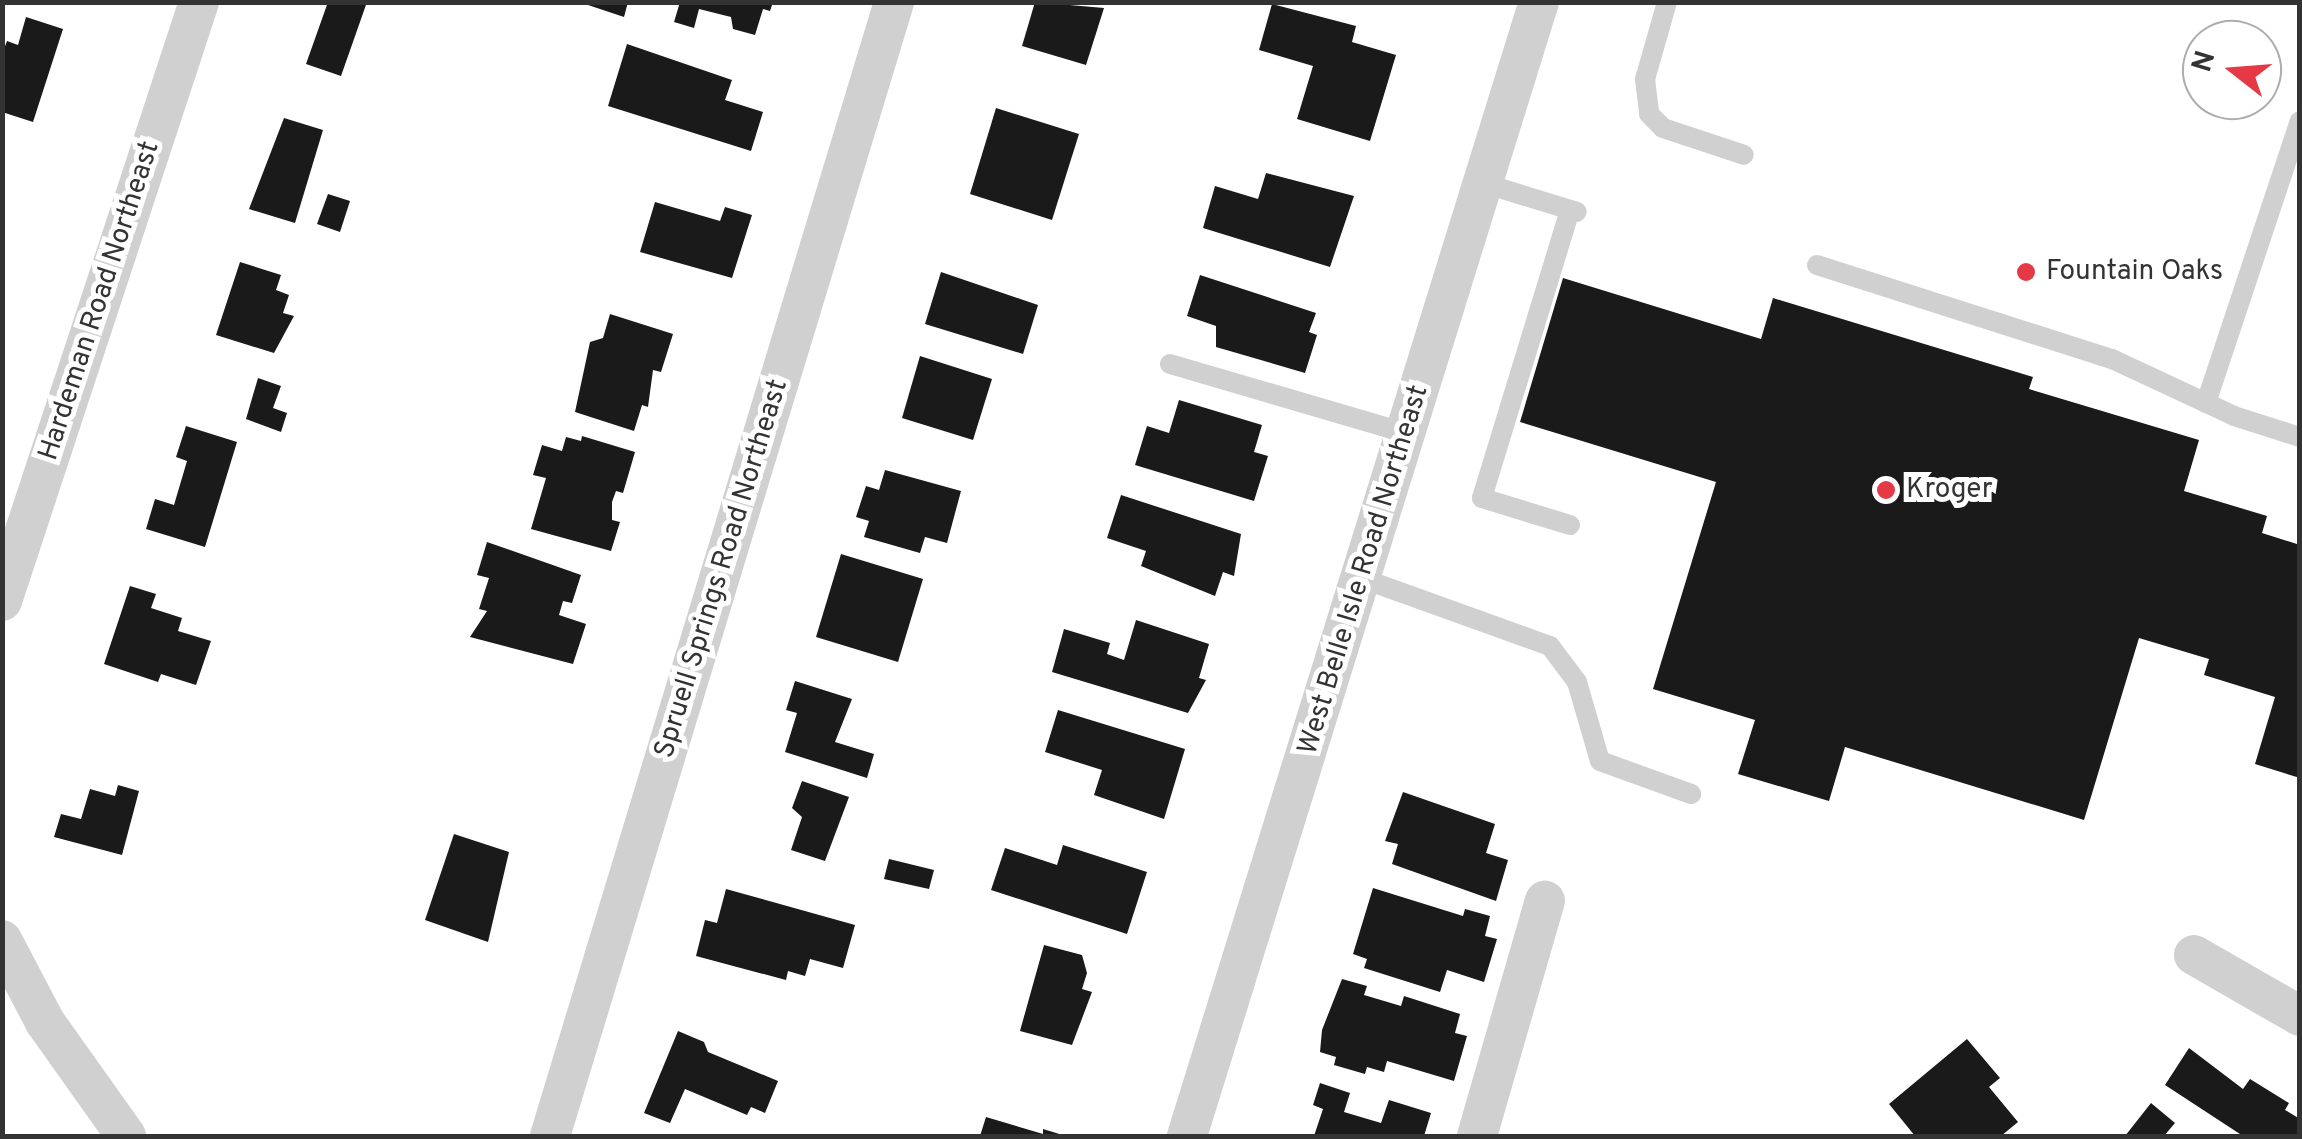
<!DOCTYPE html>
<style>
body{margin:0}
#map{position:relative;width:2302px;height:1139px;overflow:hidden;background:#fff;font-family:Overpass,sans-serif}
div>[style]{position:absolute}
[style*='--x']{left:calc(var(--x)*1px);top:calc(var(--y)*1px);width:calc(var(--w)*1px);rotate:calc(var(--a)*1deg)}
.building>*{inset:0;background:#1a1a1a}
.lane>*{height:20px;margin:-10px;padding:0 10px;transform-origin:10px;border-radius:10px;background:#d0d0d0}
.street>*{height:40px;margin:-20px;padding:0 20px;transform-origin:20px;border-radius:20px;background:#d0d0d0}
.dots>*{width:28px;height:28px;translate:-50% -50%;box-sizing:border-box;border:5px solid #fff;border-radius:50%}
span{translate:-50% -50%;white-space:nowrap;text-align:center;line-height:1.15;-webkit-text-stroke:10px #fff;paint-order:stroke}
.poi-label{font-size:28px;color:#333}
.left{translate:0 -50%;text-align:left}
.street-label{font-size:28px;color:#333}
.frame{position:absolute;inset:0;border:5px solid #333;pointer-events:none}
.north{position:absolute;left:2182px;top:20px;width:100px;height:100px;box-sizing:border-box;background:#fff;border:2px solid #adadad;border-radius:50%;rotate:287deg;font-size:28px;font-weight:700;line-height:40px;text-align:center;color:#333}
.north::after{content:'';display:block;margin:auto;width:35px;height:45px;background:#e63946;clip-path:polygon(50% 0,100% 100%,50% 72%,0 100%)}
</style>
<div id="map">
<div class="building">
<i style="clip-path:polygon(328px 2px,367px 2px,341px 76px,306px 64px)"></i>
<i style="clip-path:polygon(579px 2px,628px 2px,624px 17px)"></i>
<i style="clip-path:polygon(680px 2px,773px 2px,770px 11px,763px 9px,755px 35px,733px 29px,731px 17px,699px 9px,694px 28px,674px 22px)"></i>
<i style="clip-path:polygon(1035px 2px,1104px 8px,1086px 65px,1022px 46px)"></i>
<i style="clip-path:polygon(1272px 4px,1356px 26px,1352px 42px,1396px 55px,1370px 141px,1297px 119px,1313px 66px,1259px 50px)"></i>
<i style="clip-path:polygon(26px 17px,63px 29px,33px 122px,2px 112px,2px 54px,7px 41px,18px 45px)"></i>
<i style="clip-path:polygon(627px 44px,732px 80px,725px 100px,763px 112px,751px 151px,608px 106px)"></i>
<i style="clip-path:polygon(996px 108px,1079px 134px,1052px 220px,970px 194px)"></i>
<i style="clip-path:polygon(284px 118px,323px 130px,295px 223px,249px 209px)"></i>
<i style="clip-path:polygon(1266px 173px,1354px 196px,1330px 267px,1203px 228px,1215px 186px,1258px 199px)"></i>
<i style="clip-path:polygon(328px 194px,350px 201px,340px 232px,317px 224px)"></i>
<i style="clip-path:polygon(655px 202px,720px 221px,725px 207px,752px 215px,732px 278px,640px 252px)"></i>
<i style="clip-path:polygon(240px 262px,281px 275px,276px 290px,289px 295px,283px 313px,294px 316px,274px 353px,216px 335px)"></i>
<i style="clip-path:polygon(941px 272px,1038px 305px,1023px 354px,925px 324px)"></i>
<i style="clip-path:polygon(1200px 275px,1316px 313px,1309px 332px,1317px 335px,1305px 373px,1216px 347px,1216px 326px,1187px 316px)"></i>
<i style="clip-path:polygon(1563px 278px,1761px 339px,1773px 298px,2033px 377px,2029px 389px,2199px 440px,2184px 491px,2267px 516px,2262px 533px,2300px 545px,2300px 778px,2255px 764px,2275px 697px,2204px 675px,2209px 659px,2139px 638px,2084px 820px,1845px 747px,1829px 801px,1738px 774px,1755px 720px,1653px 689px,1716px 482px,1520px 422px)"></i>
<i style="clip-path:polygon(610px 314px,673px 334px,661px 372px,653px 370px,648px 407px,642px 405px,634px 431px,575px 412px,590px 342px,603px 338px)"></i>
<i style="clip-path:polygon(920px 356px,992px 379px,973px 440px,902px 418px)"></i>
<i style="clip-path:polygon(258px 378px,281px 386px,273px 408px,287px 413px,281px 432px,246px 419px)"></i>
<i style="clip-path:polygon(1179px 400px,1262px 425px,1254px 452px,1268px 456px,1254px 501px,1135px 465px,1147px 426px,1169px 433px)"></i>
<i style="clip-path:polygon(186px 426px,237px 442px,205px 547px,146px 529px,155px 499px,174px 505px,187px 461px,176px 457px)"></i>
<i style="clip-path:polygon(582px 436px,635px 452px,623px 493px,616px 491px,612px 502px,612px 520px,620px 522px,611px 551px,531px 529px,546px 478px,533px 475px,542px 445px,562px 451px,566px 437px,581px 441px)"></i>
<i style="clip-path:polygon(885px 470px,961px 491px,947px 543px,925px 537px,920px 553px,864px 537px,869px 521px,856px 517px,866px 486px,879px 490px)"></i>
<i style="clip-path:polygon(1121px 495px,1241px 534px,1234px 576px,1223px 572px,1215px 596px,1141px 566px,1146px 551px,1107px 538px)"></i>
<i style="clip-path:polygon(487px 542px,581px 575px,572px 603px,563px 601px,559px 615px,586px 624px,573px 664px,470px 637px,487px 611px,479px 609px,489px 578px,477px 575px)"></i>
<i style="clip-path:polygon(841px 554px,923px 579px,898px 662px,816px 637px)"></i>
<i style="clip-path:polygon(130px 586px,156px 594px,151px 608px,182px 618px,178px 631px,211px 641px,196px 685px,161px 674px,158px 682px,104px 664px)"></i>
<i style="clip-path:polygon(1136px 620px,1209px 644px,1199px 678px,1206px 680px,1188px 713px,1052px 672px,1064px 629px,1110px 643px,1107px 654px,1124px 660px)"></i>
<i style="clip-path:polygon(795px 681px,852px 699px,835px 742px,874px 754px,867px 778px,785px 752px,797px 713px,786px 710px)"></i>
<i style="clip-path:polygon(1058px 710px,1185px 749px,1164px 819px,1094px 795px,1102px 770px,1045px 752px)"></i>
<i style="clip-path:polygon(802px 781px,849px 797px,825px 861px,791px 850px,802px 817px,792px 808px)"></i>
<i style="clip-path:polygon(118px 785px,139px 791px,122px 855px,54px 837px,61px 814px,81px 819px,90px 789px,115px 796px)"></i>
<i style="clip-path:polygon(1403px 792px,1495px 824px,1486px 853px,1508px 860px,1496px 901px,1392px 864px,1398px 844px,1385px 841px)"></i>
<i style="clip-path:polygon(454px 834px,509px 852px,488px 942px,425px 920px)"></i>
<i style="clip-path:polygon(1063px 845px,1147px 872px,1127px 934px,991px 890px,1005px 848px,1057px 865px)"></i>
<i style="clip-path:polygon(889px 859px,934px 870px,929px 889px,884px 879px)"></i>
<i style="clip-path:polygon(1373px 888px,1463px 916px,1465px 909px,1490px 916px,1485px 936px,1497px 939px,1484px 982px,1447px 970px,1440px 992px,1364px 968px,1367px 959px,1353px 954px)"></i>
<i style="clip-path:polygon(726px 889px,855px 925px,843px 968px,810px 959px,805px 976px,788px 971px,786px 980px,696px 956px,705px 920px,717px 923px)"></i>
<i style="clip-path:polygon(1044px 945px,1082px 955px,1087px 973px,1082px 989px,1092px 992px,1072px 1045px,1020px 1031px)"></i>
<i style="clip-path:polygon(1342px 979px,1367px 986px,1364px 995px,1401px 1006px,1404px 996px,1460px 1014px,1455px 1033px,1467px 1036px,1454px 1081px,1387px 1061px,1384px 1072px,1367px 1067px,1365px 1074px,1334px 1065px,1336px 1057px,1320px 1052px,1322px 1030px)"></i>
<i style="clip-path:polygon(678px 1031px,704px 1042px,708px 1052px,778px 1081px,765px 1113px,751px 1107px,747px 1115px,685px 1089px,670px 1123px,644px 1113px)"></i>
<i style="clip-path:polygon(1967px 1039px,2000px 1078px,1989px 1087px,2018px 1122px,2001px 1136px,1915px 1136px,1889px 1104px)"></i>
<i style="clip-path:polygon(2189px 1048px,2243px 1089px,2250px 1079px,2289px 1103px,2285px 1110px,2300px 1119px,2300px 1136px,2243px 1136px,2165px 1085px)"></i>
<i style="clip-path:polygon(1320px 1083px,1350px 1093px,1344px 1112px,1381px 1123px,1389px 1100px,1431px 1113px,1424px 1136px,1314px 1136px,1323px 1109px,1313px 1105px)"></i>
<i style="clip-path:polygon(2151px 1103px,2175px 1123px,2164px 1136px,2125px 1136px)"></i>
<i style="clip-path:polygon(986px 1117px,1043px 1134px,1043px 1129px,1066px 1136px,980px 1136px)"></i>
</div>
<div class="lane">
<i style="--x:1667;--y:2;--w:80;--a:105.9"></i>
<i style="--x:1645;--y:79;--w:35;--a:83"></i>
<i style="--x:1649;--y:114;--w:20;--a:45"></i>
<i style="--x:1663;--y:128;--w:85;--a:18.4"></i>
<i style="--x:1483;--y:183;--w:98;--a:17.1"></i>
<i style="--x:1570;--y:210;--w:301;--a:107"></i>
<i style="--x:1482;--y:498;--w:92;--a:17.1"></i>
<i style="--x:1817;--y:265;--w:310;--a:17.7"></i>
<i style="--x:2112;--y:359;--w:135;--a:25"></i>
<i style="--x:2234;--y:416;--w:69;--a:17.7"></i>
<i style="--x:1170;--y:364;--w:246;--a:16.3"></i>
<i style="--x:2206;--y:403;--w:297;--a:-71.6"></i>
<i style="--x:1361;--y:578;--w:201;--a:19.8"></i>
<i style="--x:1550;--y:646;--w:45;--a:53.1"></i>
<i style="--x:1577;--y:682;--w:82;--a:73.8"></i>
<i style="--x:1600;--y:761;--w:97;--a:19.9"></i>
</div>
<div class="street">
<i style="--x:2;--y:601;--w:631;--a:-71.79"></i>
<i style="--x:2;--y:940;--w:93;--a:62.3"></i>
<i style="--x:45;--y:1022;--w:140;--a:54.6"></i>
<i style="--x:2194;--y:955;--w:122;--a:29.9"></i>
<i style="--x:550;--y:1136;--w:1185;--a:-73.12"></i>
<i style="--x:1187;--y:1136;--w:1187;--a:-72.76"></i>
<i style="--x:1477;--y:1136;--w:245;--a:-73.9"></i>
</div>
<div class="dots">
<i style="left:2026px;top:272px;background:#e63946"></i>
<i style="left:1886px;top:490px;background:#e63946"></i>
</div>
<div class="poi-label">
<span class="left" style="left:2046px;top:272px">Fountain Oaks</span>
<span class="left" style="left:1906px;top:490px">Kroger</span>
</div>
<div class="street-label">
<span style="left:100px;top:301px;rotate:-72deg">Hardeman Road Northeast</span>
<span style="left:722px;top:569px;rotate:-73deg">Spruell Springs Road Northeast</span>
<span style="left:1364px;top:570px;rotate:-73deg">West Belle Isle Road Northeast</span>
</div>
<div class="frame"></div>
<div class="north">N</div>
</div>
